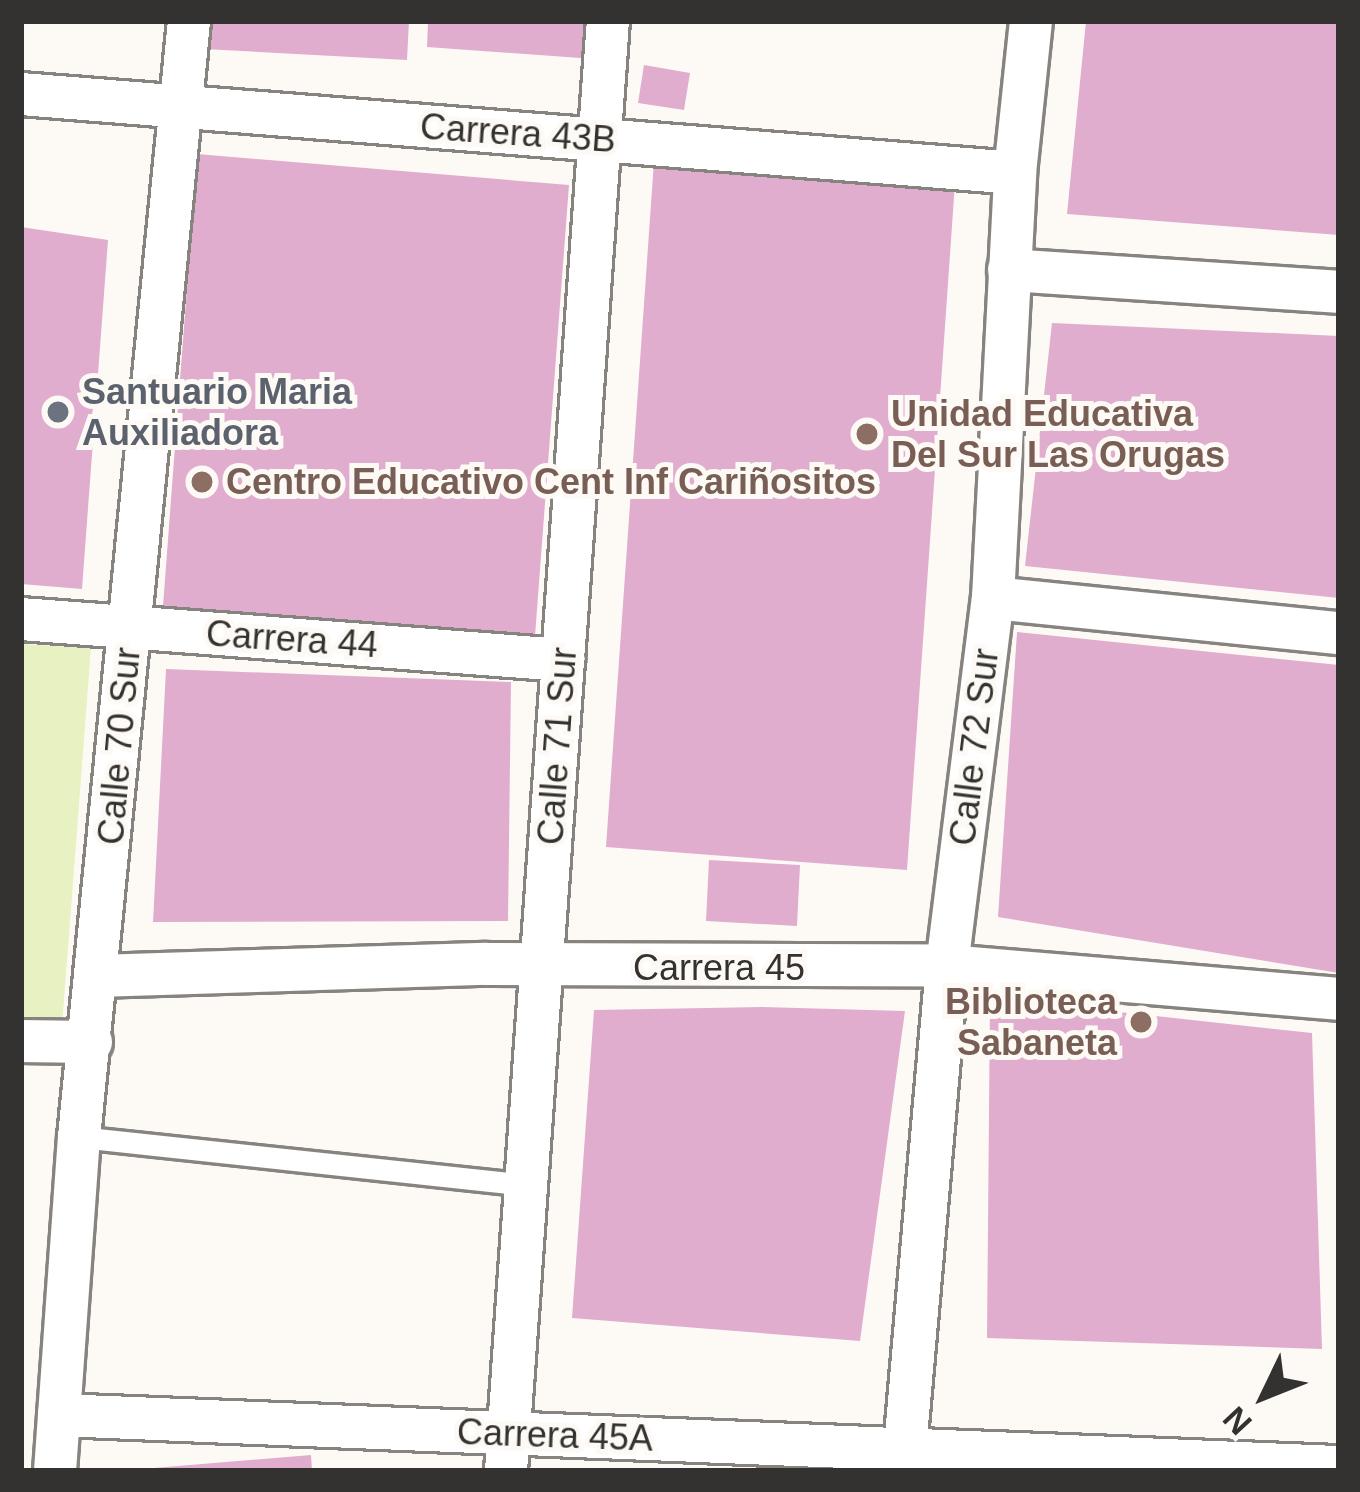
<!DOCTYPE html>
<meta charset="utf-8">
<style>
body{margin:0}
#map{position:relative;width:1360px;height:1492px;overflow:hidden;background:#fdfaf6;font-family:Arial,sans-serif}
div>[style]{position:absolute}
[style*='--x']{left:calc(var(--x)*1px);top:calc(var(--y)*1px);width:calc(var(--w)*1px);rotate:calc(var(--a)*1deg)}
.green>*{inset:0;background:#e7f1c2}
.building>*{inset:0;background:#e1adce}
.roads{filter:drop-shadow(3px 0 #878480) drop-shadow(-3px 0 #878480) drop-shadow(0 3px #878480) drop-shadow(0 -3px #878480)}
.lane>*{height:21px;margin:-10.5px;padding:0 10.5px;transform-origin:10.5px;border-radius:10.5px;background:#fff}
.street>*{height:42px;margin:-21px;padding:0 21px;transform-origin:21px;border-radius:21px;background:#fff}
.dots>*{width:33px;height:33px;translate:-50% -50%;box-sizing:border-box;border:6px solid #fdfaf6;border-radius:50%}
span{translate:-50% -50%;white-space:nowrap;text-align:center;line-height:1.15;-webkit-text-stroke:10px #fdfaf6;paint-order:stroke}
.street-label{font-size:36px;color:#333230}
.worship-label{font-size:36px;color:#5b616d;font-weight:700}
.left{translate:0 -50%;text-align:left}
.education-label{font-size:36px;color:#785e54;font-weight:700}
.right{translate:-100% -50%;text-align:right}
.frame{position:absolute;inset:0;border:24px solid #333230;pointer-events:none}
.north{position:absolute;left:1204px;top:1336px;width:120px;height:120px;-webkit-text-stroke:9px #fdfaf6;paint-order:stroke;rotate:227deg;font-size:33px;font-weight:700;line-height:48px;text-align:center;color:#333230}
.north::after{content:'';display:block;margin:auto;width:42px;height:54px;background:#333230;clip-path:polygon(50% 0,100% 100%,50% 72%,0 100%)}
</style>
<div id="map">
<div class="green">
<i style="clip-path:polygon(21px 644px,91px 648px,62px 1026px,21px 1024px)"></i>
</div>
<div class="building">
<i style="clip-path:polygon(208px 21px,409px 21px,407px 60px,204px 49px)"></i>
<i style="clip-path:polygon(428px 21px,596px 21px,594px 59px,427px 47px)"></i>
<i style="clip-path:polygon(1086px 21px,1339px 21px,1339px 235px,1067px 214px)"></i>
<i style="clip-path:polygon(644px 65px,690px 73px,684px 110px,638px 103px)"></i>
<i style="clip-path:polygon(197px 154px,569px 185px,535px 636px,163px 606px)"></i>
<i style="clip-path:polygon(654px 161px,955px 183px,907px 870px,606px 847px)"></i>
<i style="clip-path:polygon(21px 227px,108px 240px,82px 589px,21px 584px)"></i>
<i style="clip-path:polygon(1052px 323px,1339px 336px,1339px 598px,1025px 566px)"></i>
<i style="clip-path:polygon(1017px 632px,1339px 665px,1339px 973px,998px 917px)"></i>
<i style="clip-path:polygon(166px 669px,511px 682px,508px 921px,153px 922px)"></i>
<i style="clip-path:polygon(709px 860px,800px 865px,797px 926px,706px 921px)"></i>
<i style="clip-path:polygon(990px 998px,1312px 1033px,1322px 1349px,987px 1338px)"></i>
<i style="clip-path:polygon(762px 1007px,905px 1011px,860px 1341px,572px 1318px,594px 1010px)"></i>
<i style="clip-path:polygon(311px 1455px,312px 1471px,154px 1471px,154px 1468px)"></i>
</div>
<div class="roads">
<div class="lane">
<i style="--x:79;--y:1137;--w:450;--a:6.1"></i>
</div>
<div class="street">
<i style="--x:21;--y:94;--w:997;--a:4.54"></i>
<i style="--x:1009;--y:270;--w:331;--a:3.8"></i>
<i style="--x:993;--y:598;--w:348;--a:5.8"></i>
<i style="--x:21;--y:619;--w:544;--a:4.33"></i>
<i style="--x:97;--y:976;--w:389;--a:-1.8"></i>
<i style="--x:486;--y:964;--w:461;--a:0.2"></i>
<i style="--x:947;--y:966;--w:393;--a:4.8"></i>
<i style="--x:21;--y:1041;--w:70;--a:0.8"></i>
<i style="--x:59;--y:1415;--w:1281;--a:2.33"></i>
<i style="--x:55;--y:1471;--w:335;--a:-85.9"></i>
<i style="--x:79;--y:1137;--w:1121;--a:-84.37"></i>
<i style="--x:506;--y:1471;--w:1454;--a:-85.98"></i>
<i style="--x:903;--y:1471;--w:507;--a:-85.02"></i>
<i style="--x:947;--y:966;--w:371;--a:-82.9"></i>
<i style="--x:993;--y:598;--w:426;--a:-87"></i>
<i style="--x:1015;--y:173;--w:153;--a:-84"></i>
</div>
</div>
<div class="dots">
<i style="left:58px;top:412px;background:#6b7280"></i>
<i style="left:867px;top:434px;background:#8d6e63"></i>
<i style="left:202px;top:482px;background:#8d6e63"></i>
<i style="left:1141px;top:1022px;background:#8d6e63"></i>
</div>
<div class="street-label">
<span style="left:518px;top:133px;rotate:4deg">Carrera 43B</span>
<span style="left:292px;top:639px;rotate:4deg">Carrera 44</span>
<span style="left:119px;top:746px;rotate:-85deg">Calle 70 Sur</span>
<span style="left:557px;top:746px;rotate:-86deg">Calle 71 Sur</span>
<span style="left:974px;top:747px;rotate:-83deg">Calle 72 Sur</span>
<span style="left:719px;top:968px">Carrera 45</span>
<span style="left:555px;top:1435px;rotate:2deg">Carrera 45A</span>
</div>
<div class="worship-label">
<span class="left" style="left:82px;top:412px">Santuario Maria<br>Auxiliadora</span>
</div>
<div class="education-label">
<span class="left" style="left:891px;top:434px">Unidad Educativa<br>Del Sur Las Orugas</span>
<span class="left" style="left:226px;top:482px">Centro Educativo Cent Inf Cariñositos</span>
<span class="right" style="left:1117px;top:1022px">Biblioteca<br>Sabaneta</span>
</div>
<div class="frame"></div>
<div class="north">N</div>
</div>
